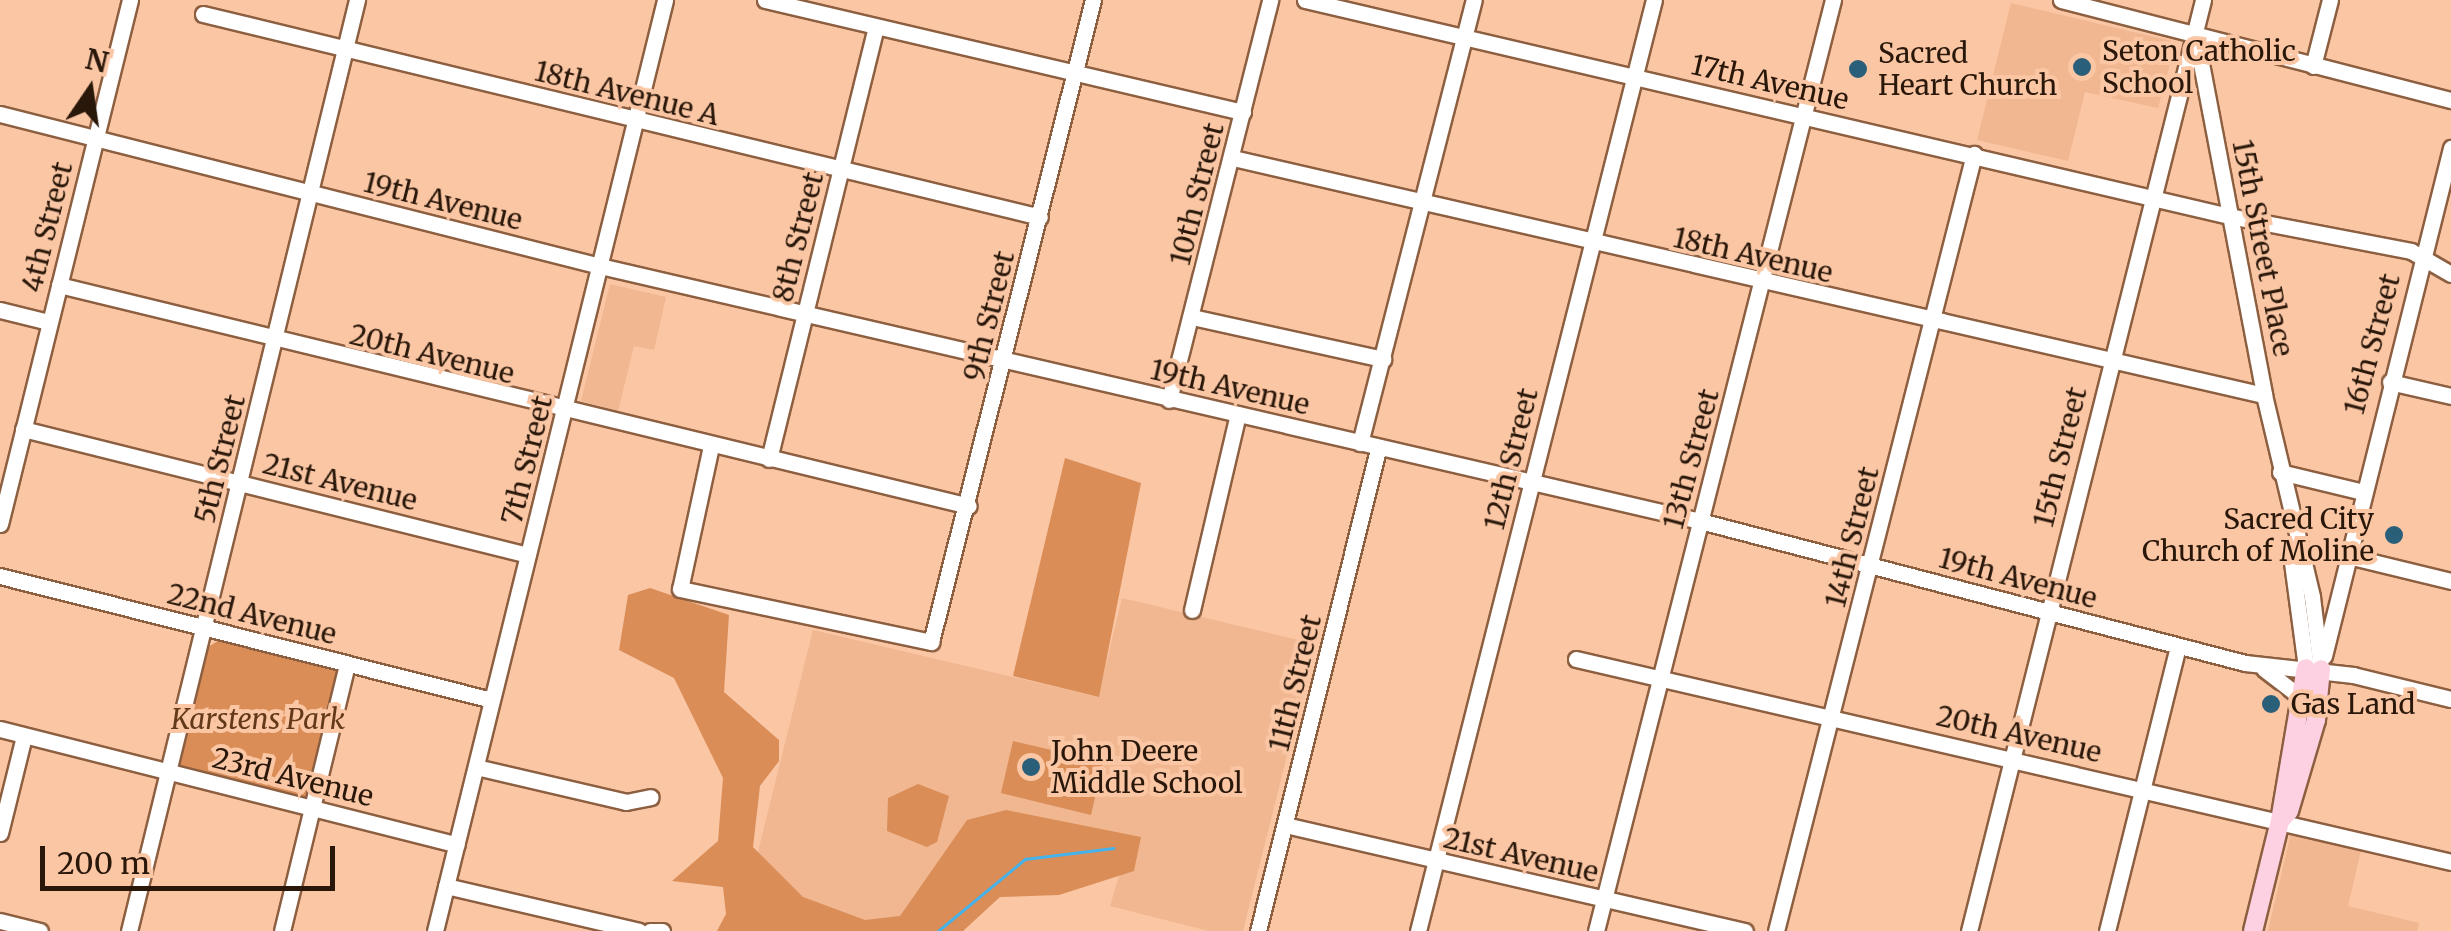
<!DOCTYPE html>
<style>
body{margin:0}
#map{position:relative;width:2451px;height:931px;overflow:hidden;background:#fac6a4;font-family:Merriweather,serif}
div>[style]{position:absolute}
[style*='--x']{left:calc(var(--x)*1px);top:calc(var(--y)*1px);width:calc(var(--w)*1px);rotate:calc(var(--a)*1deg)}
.built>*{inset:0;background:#f1b791}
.green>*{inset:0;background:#da8d57}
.stream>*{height:2.5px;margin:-1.25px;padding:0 1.25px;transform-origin:1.25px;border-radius:1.25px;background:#45b2e9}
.roads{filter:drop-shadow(2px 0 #8d5f41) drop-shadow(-2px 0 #8d5f41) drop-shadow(0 2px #8d5f41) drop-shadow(0 -2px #8d5f41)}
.minor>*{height:15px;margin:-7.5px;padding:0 7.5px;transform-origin:7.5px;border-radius:7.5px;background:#fff}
.major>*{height:18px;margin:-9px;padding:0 9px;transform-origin:9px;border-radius:9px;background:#fdd1e2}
.dots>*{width:28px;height:28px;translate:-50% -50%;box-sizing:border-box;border:5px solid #fac6a4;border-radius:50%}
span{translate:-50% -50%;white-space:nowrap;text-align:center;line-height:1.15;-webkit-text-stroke:8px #fac6a4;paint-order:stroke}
.poi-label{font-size:28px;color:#29170a}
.left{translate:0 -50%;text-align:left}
.right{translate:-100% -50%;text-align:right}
.street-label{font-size:28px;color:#29170a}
.park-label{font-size:28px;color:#64391a;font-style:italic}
.north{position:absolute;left:40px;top:40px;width:100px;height:100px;-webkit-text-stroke:8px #fac6a4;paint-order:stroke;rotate:13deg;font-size:28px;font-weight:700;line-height:40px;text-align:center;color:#29170a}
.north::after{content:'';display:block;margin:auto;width:35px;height:45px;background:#29170a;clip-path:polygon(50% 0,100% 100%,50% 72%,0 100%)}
.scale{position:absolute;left:40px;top:846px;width:295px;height:45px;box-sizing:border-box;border:5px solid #29170a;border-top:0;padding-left:12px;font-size:30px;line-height:35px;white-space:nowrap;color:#29170a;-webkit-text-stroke:8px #fac6a4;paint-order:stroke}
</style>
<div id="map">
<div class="built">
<i style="clip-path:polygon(2011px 3px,2176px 42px,2158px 108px,2085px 92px,2068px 161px,1977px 140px)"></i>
<i style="clip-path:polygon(610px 284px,666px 297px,654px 350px,634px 346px,618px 411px,581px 401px)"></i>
<i style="clip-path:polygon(1122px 598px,1315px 644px,1243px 931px,1209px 931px,1110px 906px,1130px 839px,1031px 847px,931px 931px,766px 931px,748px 892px,813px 630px,1098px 697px)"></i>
<i style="clip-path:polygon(2291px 833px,2361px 850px,2348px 906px,2419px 923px,2417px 931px,2268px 931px)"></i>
</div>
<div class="green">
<i style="clip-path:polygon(1065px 458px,1141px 483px,1099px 697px,1013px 676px)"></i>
<i style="clip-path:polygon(650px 588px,729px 615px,724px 692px,779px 740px,779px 761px,760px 786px,753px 847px,803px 897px,865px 920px,900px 916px,967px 820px,1006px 810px,1141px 837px,1134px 871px,1059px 895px,1000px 897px,963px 931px,717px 931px,726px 914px,723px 887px,672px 881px,718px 841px,723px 778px,674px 678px,619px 650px,628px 595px)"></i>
<i style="clip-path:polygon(221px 639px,338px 668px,305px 799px,178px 766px,205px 649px)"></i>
<i style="clip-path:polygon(1013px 741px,1103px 762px,1091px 815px,1001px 793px)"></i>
<i style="clip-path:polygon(918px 784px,949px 796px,937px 842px,927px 847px,887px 831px,888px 798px)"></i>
</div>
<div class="stream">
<i style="--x:938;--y:931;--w:113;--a:-39.6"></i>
<i style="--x:1025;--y:859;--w:89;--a:-7.1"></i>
</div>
<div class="roads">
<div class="minor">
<i style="--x:765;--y:0;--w:491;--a:13.2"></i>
<i style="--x:1305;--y:0;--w:949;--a:13.16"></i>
<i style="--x:2229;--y:216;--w:185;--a:10.9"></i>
<i style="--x:2411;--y:251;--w:46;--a:29.9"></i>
<i style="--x:2061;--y:0;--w:403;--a:14.4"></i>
<i style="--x:203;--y:14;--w:861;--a:13.63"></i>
<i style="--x:2196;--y:37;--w:364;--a:79.2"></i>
<i style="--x:2264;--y:395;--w:208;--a:76.6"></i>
<i style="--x:2312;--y:597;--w:73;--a:82.9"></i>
<i style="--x:2313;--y:66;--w:68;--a:-75.6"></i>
<i style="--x:0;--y:114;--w:619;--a:14.22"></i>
<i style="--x:600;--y:266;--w:1129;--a:13.05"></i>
<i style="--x:1700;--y:521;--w:563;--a:14.6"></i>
<i style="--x:2245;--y:663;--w:109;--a:6.3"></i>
<i style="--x:2353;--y:675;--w:101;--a:13.8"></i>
<i style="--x:1233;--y:158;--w:1058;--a:12.95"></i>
<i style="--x:59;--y:285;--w:936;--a:13.65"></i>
<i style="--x:0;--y:310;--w:50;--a:13.8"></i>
<i style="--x:1192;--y:317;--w:196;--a:12.4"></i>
<i style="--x:2390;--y:382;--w:63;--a:12.9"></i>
<i style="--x:1169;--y:400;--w:413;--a:-75.8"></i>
<i style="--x:23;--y:429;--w:520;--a:14.01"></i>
<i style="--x:1360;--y:443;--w:457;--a:-75.6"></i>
<i style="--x:711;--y:446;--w:146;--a:102.2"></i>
<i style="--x:680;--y:589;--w:257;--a:11.9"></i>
<i style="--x:931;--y:642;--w:662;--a:-75.84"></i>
<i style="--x:769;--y:459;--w:445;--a:-76.1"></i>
<i style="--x:2280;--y:472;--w:85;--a:13.5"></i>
<i style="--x:0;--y:524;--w:540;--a:-76.07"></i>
<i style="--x:2291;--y:555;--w:114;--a:82.4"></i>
<i style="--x:2348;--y:556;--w:106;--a:13.6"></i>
<i style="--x:0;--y:576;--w:507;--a:14.15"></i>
<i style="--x:1192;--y:610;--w:201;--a:-76.8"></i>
<i style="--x:2324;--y:656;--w:524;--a:-75.96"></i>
<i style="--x:1576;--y:659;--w:898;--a:13.06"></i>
<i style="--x:2264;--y:669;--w:49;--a:37.6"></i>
<i style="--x:0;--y:729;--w:471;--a:14.2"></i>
<i style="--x:476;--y:767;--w:154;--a:13.1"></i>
<i style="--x:626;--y:802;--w:25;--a:-11"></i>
<i style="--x:1285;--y:825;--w:472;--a:13"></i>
<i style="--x:0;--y:833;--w:100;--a:-76.1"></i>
<i style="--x:446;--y:886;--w:198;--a:13.1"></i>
<i style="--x:0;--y:921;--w:41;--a:14"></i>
<i style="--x:129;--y:931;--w:959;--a:-76.24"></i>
<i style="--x:282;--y:931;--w:275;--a:-76.3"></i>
<i style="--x:435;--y:931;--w:959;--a:-76.12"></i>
<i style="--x:650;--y:931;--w:12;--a:0"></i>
<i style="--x:1258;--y:931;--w:499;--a:-76"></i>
<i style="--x:1418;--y:931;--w:960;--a:-75.78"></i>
<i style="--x:1596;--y:931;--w:961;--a:-75.72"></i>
<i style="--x:1776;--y:931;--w:802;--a:-75.7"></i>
<i style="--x:1969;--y:931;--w:960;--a:-75.89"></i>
<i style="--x:2107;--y:931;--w:294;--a:-76"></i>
</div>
<div class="major">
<i style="--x:2280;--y:821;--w:155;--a:-80.4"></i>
<i style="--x:2253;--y:931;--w:113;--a:-76.2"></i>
<i style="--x:2280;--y:821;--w:13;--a:-48"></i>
<i style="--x:2289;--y:811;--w:95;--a:-73.5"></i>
<i style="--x:2316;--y:720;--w:51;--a:-84.4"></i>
</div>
</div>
<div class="dots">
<i style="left:2082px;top:67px;background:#2a5f7a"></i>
<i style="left:1858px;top:69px;background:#2a5f7a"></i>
<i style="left:2394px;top:535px;background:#2a5f7a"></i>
<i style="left:2271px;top:704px;background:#2a5f7a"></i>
<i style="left:1031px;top:767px;background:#2a5f7a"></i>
</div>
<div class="poi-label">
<span class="left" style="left:2102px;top:67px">Seton Catholic<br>School</span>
<span class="left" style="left:1878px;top:69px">Sacred<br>Heart Church</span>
<span class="right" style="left:2374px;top:535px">Sacred City<br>Church of Moline</span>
<span class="left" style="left:2291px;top:704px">Gas Land</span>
<span class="left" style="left:1051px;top:767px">John Deere<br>Middle School</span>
</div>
<div class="street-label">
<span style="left:1770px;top:82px;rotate:13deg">17th Avenue</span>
<span style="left:627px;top:93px;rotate:14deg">18th Avenue A</span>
<span style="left:1197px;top:194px;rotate:-76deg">10th Street</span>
<span style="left:443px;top:201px;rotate:14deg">19th Avenue</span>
<span style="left:47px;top:227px;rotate:-76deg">4th Street</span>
<span style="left:798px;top:237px;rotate:-76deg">8th Street</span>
<span style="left:2263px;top:248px;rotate:79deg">15th Street Place</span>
<span style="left:1753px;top:255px;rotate:13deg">18th Avenue</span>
<span style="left:989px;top:316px;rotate:-76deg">9th Street</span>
<span style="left:2372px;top:344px;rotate:-75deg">16th Street</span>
<span style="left:432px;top:354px;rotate:14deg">20th Avenue</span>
<span style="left:1230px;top:387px;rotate:13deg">19th Avenue</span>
<span style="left:2060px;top:457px;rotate:-76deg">15th Street</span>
<span style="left:220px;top:459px;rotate:-76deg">5th Street</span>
<span style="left:1511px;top:459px;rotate:-76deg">12th Street</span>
<span style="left:1691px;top:459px;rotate:-75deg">13th Street</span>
<span style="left:527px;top:460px;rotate:-76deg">7th Street</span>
<span style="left:340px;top:482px;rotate:14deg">21st Avenue</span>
<span style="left:1852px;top:537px;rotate:-76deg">14th Street</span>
<span style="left:2018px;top:578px;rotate:15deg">19th Avenue</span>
<span style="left:252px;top:614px;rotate:14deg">22nd Avenue</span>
<span style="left:1295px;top:683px;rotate:-76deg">11th Street</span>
<span style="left:2019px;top:734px;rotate:13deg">20th Avenue</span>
<span style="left:293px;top:777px;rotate:14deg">23rd Avenue</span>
<span style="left:1521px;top:855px;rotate:13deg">21st Avenue</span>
</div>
<div class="park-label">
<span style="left:258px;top:719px">Karstens Park</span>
</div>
<div class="north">N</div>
<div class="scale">200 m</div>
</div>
